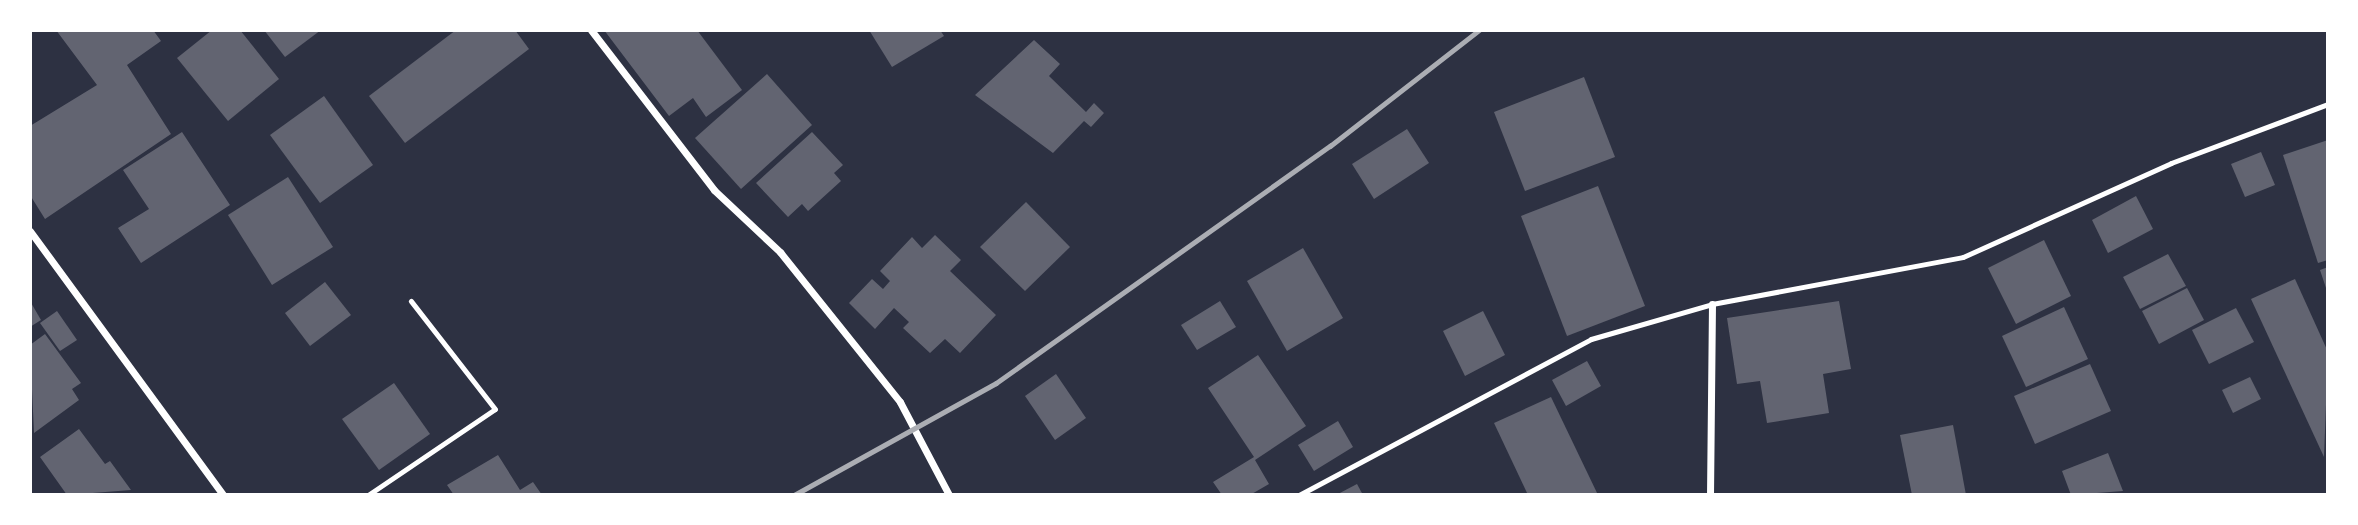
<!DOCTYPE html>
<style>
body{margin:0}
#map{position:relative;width:2358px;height:525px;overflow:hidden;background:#2d3142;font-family:"Fira Sans Condensed",sans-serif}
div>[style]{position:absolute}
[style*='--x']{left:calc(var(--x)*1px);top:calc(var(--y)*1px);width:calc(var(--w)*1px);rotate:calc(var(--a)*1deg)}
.building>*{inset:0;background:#626471}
.service>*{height:5px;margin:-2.5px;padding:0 2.5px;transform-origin:2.5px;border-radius:2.5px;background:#fff}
.minor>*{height:7px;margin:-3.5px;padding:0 3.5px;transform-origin:3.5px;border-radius:3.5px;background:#fff}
.rail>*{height:5px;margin:-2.5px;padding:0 2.5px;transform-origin:2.5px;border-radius:2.5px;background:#abadb3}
span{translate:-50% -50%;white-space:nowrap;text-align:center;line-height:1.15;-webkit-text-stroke:6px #fff;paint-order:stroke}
.frame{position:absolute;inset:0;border:32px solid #fff;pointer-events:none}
</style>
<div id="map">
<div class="building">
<i style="clip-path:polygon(56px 30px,153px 30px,161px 41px,127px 65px,171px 134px,45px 219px,30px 195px,30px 126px,97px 85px)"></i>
<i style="clip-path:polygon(212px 30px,240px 30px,279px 79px,228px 121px,177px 58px)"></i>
<i style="clip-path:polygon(264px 30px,321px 30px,285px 57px)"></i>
<i style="clip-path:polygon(456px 30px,515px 30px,529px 49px,405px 143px,369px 96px)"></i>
<i style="clip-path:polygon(604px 30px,697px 30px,742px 90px,706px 117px,693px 98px,669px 116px)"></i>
<i style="clip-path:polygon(869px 30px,940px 30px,944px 36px,892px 67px)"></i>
<i style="clip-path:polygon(1034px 40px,1060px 64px,1049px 76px,1086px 112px,1094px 103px,1104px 113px,1091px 127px,1084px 121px,1053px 153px,975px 95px)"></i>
<i style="clip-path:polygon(767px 74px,812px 125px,741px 189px,695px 138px)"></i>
<i style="clip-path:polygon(1584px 77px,1615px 157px,1525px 191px,1494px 112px)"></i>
<i style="clip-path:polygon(324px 96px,373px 165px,320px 203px,270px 135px)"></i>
<i style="clip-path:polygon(1407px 129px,1429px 163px,1374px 199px,1352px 164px)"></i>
<i style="clip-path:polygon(182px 132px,230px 205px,141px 263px,118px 228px,149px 209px,123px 170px)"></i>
<i style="clip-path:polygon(812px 132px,843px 165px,834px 173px,841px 181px,808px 211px,802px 204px,788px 217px,756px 183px)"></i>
<i style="clip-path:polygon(2328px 140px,2328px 260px,2318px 263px,2283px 155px)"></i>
<i style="clip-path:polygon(2261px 152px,2275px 185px,2245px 197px,2231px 164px)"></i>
<i style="clip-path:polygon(288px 177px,333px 247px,272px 285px,228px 215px)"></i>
<i style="clip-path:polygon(1598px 186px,1645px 306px,1567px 336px,1521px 216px)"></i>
<i style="clip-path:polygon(2136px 196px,2153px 229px,2108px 253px,2092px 220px)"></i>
<i style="clip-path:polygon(1026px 202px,1070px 247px,1025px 291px,980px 247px)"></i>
<i style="clip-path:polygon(935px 235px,961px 260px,950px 271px,996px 315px,960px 353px,945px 339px,930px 353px,903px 328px,909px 322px,894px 308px,875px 329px,849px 303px,872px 279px,883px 289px,890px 281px,880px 271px,912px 237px,922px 248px)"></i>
<i style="clip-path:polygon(2044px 240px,2071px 296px,2016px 324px,1988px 268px)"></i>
<i style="clip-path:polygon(1303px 248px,1343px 318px,1287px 351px,1247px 281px)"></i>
<i style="clip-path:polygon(2168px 254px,2186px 286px,2140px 309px,2123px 277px)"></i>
<i style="clip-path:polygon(2328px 267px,2328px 294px,2320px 270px)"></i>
<i style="clip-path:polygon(2295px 279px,2328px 352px,2324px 457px,2251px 299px)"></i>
<i style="clip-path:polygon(325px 282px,351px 315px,310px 346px,285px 313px)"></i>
<i style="clip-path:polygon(2187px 288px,2204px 320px,2159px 344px,2142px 311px)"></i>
<i style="clip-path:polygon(30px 301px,41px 320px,30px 327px)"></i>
<i style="clip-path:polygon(1220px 301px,1236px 327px,1197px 350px,1181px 325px)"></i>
<i style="clip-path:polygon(1839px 301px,1851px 369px,1823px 374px,1829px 413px,1767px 423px,1760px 381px,1737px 384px,1727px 318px)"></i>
<i style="clip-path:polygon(2064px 307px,2088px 359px,2026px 387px,2002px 336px)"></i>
<i style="clip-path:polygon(2236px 308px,2254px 342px,2209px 364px,2192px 330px)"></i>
<i style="clip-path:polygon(57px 311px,77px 340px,60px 351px,40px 323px)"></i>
<i style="clip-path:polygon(1483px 311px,1505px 355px,1465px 376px,1443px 331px)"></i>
<i style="clip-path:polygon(45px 334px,81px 383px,72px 389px,79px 400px,34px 433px,30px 345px)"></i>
<i style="clip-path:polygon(1258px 355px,1306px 426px,1255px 460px,1269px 484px,1250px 495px,1222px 495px,1213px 482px,1254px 457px,1208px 388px)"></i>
<i style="clip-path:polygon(1587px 361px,1601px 386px,1566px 406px,1552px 380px)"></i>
<i style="clip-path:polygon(2090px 364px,2111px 411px,2035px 444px,2014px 396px)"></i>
<i style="clip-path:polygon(1056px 374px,1086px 418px,1055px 440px,1025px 396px)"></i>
<i style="clip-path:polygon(2250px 377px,2261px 399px,2233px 413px,2222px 390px)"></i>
<i style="clip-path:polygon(394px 383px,430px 434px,379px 470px,342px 419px)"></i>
<i style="clip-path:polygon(1551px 397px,1598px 495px,1528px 495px,1494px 423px)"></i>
<i style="clip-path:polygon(1338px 421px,1353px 447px,1314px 471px,1298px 445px)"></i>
<i style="clip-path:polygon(1953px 425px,1966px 495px,1912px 495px,1900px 435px)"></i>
<i style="clip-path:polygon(79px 429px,105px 464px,110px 461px,131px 490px,67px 495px,40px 457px)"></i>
<i style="clip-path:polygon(2108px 453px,2123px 491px,2071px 495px,2062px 471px)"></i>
<i style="clip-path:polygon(498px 455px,520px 490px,533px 482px,542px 495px,454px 495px,447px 485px)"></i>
<i style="clip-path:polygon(1357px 484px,1363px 495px,1336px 495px)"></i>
</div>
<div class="service">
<i style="--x:368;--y:495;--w:153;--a:-34.1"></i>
<i style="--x:495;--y:409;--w:137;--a:-127.9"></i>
<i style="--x:1299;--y:495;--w:331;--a:-28.1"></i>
<i style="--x:1591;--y:339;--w:126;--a:-16.1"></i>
<i style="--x:1712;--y:304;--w:255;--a:-10.6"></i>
<i style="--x:1963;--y:257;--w:228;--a:-24.3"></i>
<i style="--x:2171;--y:163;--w:168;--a:-20.6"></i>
</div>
<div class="minor">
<i style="--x:591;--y:30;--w:202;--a:52.4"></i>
<i style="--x:714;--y:190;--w:91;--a:43.2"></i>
<i style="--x:780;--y:252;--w:192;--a:51.3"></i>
<i style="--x:900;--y:402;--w:105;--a:62.2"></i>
<i style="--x:30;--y:231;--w:327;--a:53.8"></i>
<i style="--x:1710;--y:495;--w:191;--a:-89.4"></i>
</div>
<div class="rail">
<i style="--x:794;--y:495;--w:231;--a:-29"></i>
<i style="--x:996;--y:383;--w:410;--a:-35.4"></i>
<i style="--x:1330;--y:146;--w:189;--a:-37.9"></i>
</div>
<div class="frame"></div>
</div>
